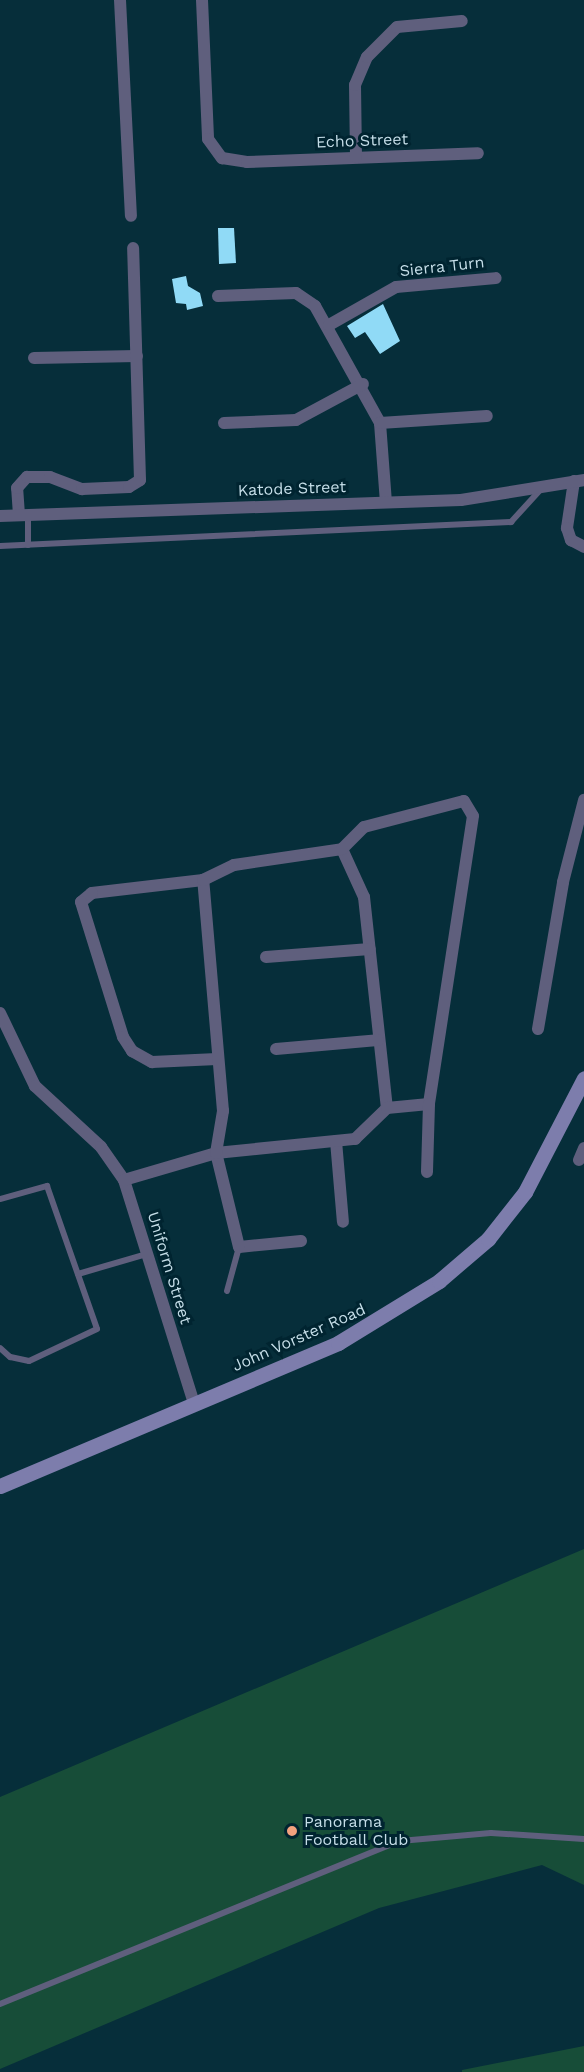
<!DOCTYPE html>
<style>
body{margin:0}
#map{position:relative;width:584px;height:2072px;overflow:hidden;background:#062e3a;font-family:"Work Sans",sans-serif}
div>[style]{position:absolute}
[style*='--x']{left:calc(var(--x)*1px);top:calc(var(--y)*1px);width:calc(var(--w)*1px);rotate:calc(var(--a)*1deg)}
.green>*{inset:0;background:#174d38}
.building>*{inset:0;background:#90daf6}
.lane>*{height:6px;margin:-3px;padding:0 3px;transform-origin:3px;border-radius:3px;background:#5f5f7d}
.street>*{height:12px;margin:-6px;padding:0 6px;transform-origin:6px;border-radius:6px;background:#5f5f7d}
.secondary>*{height:15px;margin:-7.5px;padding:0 7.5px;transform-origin:7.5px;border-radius:7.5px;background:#7d7dac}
.dots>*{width:16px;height:16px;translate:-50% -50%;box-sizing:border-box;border:3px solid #002430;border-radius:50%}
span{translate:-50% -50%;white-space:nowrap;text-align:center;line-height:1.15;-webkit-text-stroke:6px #002430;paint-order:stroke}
.street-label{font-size:16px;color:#c5dee8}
.poi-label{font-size:16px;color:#c5dee8}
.left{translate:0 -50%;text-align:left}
</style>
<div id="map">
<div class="green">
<i style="clip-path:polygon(584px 1549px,584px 1885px,542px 1865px,379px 1908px,0 2069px,0 1797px)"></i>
<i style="clip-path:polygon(584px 2046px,584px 2072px,462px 2072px,462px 2070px)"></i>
</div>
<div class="building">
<i style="clip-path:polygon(218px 228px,234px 228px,236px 263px,219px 264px)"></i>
<i style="clip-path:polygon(186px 276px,188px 286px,200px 293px,203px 306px,187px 310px,186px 304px,176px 303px,172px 279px)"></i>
<i style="clip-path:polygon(383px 304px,400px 341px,380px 354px,365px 332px,355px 338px,347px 326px)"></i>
</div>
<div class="lane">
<i style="--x:28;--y:515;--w:30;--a:90"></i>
<i style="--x:0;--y:546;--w:512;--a:-2.69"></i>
<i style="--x:511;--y:522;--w:46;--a:-47.6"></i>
<i style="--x:0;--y:1199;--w:49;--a:-15.5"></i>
<i style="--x:47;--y:1186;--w:151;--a:70.7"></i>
<i style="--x:97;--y:1329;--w:75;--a:154.8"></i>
<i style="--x:29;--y:1361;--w:19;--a:-168"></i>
<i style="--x:10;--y:1357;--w:13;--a:-138"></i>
<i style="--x:78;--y:1274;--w:72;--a:-16.2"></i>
<i style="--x:227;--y:1291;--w:46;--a:-74.7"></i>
<i style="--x:0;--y:2004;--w:432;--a:-22.2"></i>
<i style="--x:400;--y:1841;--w:91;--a:-5"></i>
<i style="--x:491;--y:1833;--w:93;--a:3.7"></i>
</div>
<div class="street">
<i style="--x:120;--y:0;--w:216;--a:87.1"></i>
<i style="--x:202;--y:0;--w:139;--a:87.5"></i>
<i style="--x:208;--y:139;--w:24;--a:54"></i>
<i style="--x:222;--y:158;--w:25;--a:9"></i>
<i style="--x:247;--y:162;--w:231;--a:-2.2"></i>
<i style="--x:356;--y:157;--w:72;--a:-90.8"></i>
<i style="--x:355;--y:85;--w:30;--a:-67"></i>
<i style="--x:367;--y:57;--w:42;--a:-45"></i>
<i style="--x:397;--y:27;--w:65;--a:-5.3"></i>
<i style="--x:218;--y:296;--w:78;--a:-2.2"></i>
<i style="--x:296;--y:293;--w:23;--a:34"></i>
<i style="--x:315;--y:306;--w:134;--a:60.9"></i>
<i style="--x:380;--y:423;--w:79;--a:85.7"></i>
<i style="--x:329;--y:325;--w:77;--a:-29.6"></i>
<i style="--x:396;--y:287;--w:100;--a:-5.1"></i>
<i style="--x:34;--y:358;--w:103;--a:-1.1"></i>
<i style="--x:224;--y:423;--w:72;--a:-2.4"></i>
<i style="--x:296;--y:420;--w:76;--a:-28.2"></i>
<i style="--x:380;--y:423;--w:107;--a:-3.7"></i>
<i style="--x:574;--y:481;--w:48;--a:98.5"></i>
<i style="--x:567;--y:528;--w:13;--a:72"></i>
<i style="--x:571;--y:540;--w:15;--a:28"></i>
<i style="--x:19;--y:515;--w:27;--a:-94"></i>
<i style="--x:17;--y:488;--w:15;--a:-48"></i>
<i style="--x:27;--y:477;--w:23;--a:0"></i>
<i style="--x:50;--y:477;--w:34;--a:21"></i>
<i style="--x:82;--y:489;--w:47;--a:-2.4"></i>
<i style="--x:129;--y:487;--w:13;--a:-32"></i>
<i style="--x:140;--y:480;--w:232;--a:-91.7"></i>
<i style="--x:0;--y:516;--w:461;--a:-2"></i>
<i style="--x:461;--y:500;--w:125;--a:-9.2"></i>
<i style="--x:342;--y:849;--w:53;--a:65.4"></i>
<i style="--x:364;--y:897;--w:212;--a:83.8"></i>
<i style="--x:203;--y:880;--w:112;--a:173.3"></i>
<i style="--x:92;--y:893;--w:14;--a:141"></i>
<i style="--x:81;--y:902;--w:141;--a:72.7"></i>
<i style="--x:123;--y:1037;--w:17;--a:57"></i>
<i style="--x:132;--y:1051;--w:23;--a:29"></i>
<i style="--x:152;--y:1062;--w:65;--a:-2.6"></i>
<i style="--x:266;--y:957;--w:104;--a:-4.4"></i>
<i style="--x:0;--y:1013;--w:81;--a:64.4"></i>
<i style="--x:35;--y:1086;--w:90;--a:42.7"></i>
<i style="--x:101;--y:1147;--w:40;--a:55.1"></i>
<i style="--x:124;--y:1180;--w:235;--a:72.6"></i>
<i style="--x:538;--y:1029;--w:149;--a:-80.3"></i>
<i style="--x:563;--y:882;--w:85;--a:-75.6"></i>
<i style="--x:276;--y:1049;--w:102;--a:-5"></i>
<i style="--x:336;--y:1141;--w:81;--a:85.1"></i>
<i style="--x:579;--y:1160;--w:13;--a:-67"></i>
<i style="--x:124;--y:1180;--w:96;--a:-16.4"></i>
<i style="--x:216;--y:1153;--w:140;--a:-5.8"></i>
<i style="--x:355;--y:1139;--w:45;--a:-44.1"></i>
<i style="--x:387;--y:1108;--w:42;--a:-5.4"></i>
<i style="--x:301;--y:1241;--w:62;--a:174.5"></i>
<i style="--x:239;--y:1247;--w:97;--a:-103.7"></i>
<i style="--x:216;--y:1153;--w:43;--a:-80.5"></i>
<i style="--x:223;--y:1111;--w:232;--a:-94.9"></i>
<i style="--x:203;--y:880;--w:34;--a:-26"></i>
<i style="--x:234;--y:865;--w:109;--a:-8.4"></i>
<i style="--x:342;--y:849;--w:31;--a:-45"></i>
<i style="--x:364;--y:827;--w:103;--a:-14.6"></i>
<i style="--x:464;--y:801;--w:17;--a:59"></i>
<i style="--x:473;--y:816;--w:291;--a:98.7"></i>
<i style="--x:429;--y:1104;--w:68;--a:91.7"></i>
</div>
<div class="secondary">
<i style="--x:0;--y:1486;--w:367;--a:-22.9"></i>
<i style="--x:338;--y:1343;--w:119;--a:-31.5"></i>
<i style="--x:439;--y:1281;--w:65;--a:-40.6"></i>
<i style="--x:488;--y:1239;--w:60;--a:-51.8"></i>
<i style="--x:525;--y:1192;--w:128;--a:-62.6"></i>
</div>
<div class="dots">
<i style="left:292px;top:1831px;background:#f2a17e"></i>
</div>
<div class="street-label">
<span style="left:362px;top:141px;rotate:-2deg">Echo Street</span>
<span style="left:442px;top:267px;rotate:-6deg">Sierra Turn</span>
<span style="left:292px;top:489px;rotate:-2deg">Katode Street</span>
<span style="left:169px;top:1268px;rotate:73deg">Uniform Street</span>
<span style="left:299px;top:1338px;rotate:-24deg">John Vorster Road</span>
</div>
<div class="poi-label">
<span class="left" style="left:304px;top:1831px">Panorama<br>Football Club</span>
</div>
</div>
